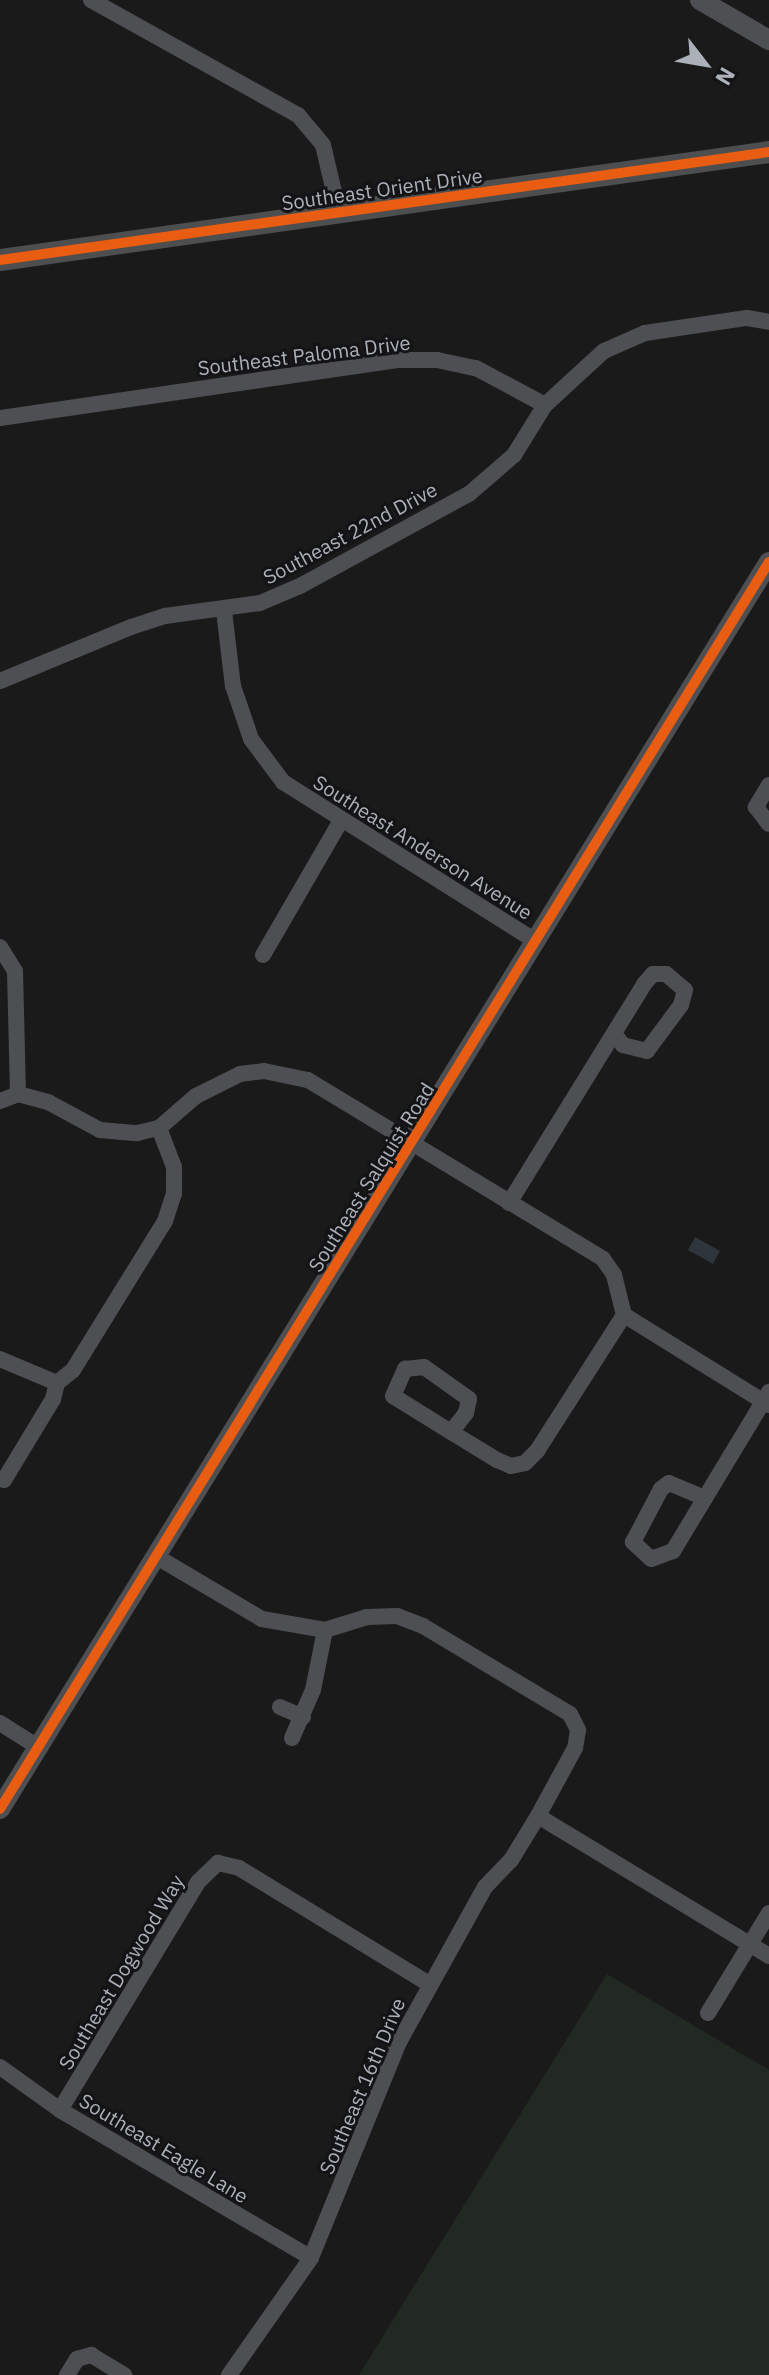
<!DOCTYPE html>
<style>
body{margin:0}
#map{position:relative;width:769px;height:2375px;overflow:hidden;background:#1a1a1a;font-family:"IBM Plex Sans",sans-serif}
div>[style]{position:absolute}
[style*='--x']{left:calc(var(--x)*1px);top:calc(var(--y)*1px);width:calc(var(--w)*1px);rotate:calc(var(--a)*1deg)}
.green>*{inset:0;background:#222923}
.water>*{inset:0;background:#2e353b}
.minor>*{height:16px;margin:-8px;padding:0 8px;transform-origin:8px;border-radius:8px;background:#4e4f52}
.tertiary>*{height:20px;margin:-10px;padding:0 10px;transform-origin:10px;border-radius:10px;background:#4e4f52}
.secondary>*{height:22px;margin:-11px;padding:0 11px;transform-origin:11px;border-radius:11px;background:#4d4e50}
.cycleway>*{height:10px;margin:-5px;padding:0 5px;transform-origin:5px;border-radius:5px;background:#e95d12}
span{translate:-50% -50%;white-space:nowrap;text-align:center;line-height:1.15;-webkit-text-stroke:6px #141416;paint-order:stroke}
.street-label{font-size:20px;color:#acb1b9}
.north{position:absolute;left:665px;top:24px;width:80px;height:80px;-webkit-text-stroke:6px #141416;paint-order:stroke;rotate:121deg;font-size:22px;font-weight:700;line-height:32px;text-align:center;color:#acb1b9}
.north::after{content:'';display:block;margin:auto;width:28px;height:36px;background:#acb1b9;clip-path:polygon(50% 0,100% 100%,50% 72%,0 100%)}
</style>
<div id="map">
<div class="green">
<i style="clip-path:polygon(607px 1974px,769px 2070px,769px 2375px,359px 2375px)"></i>
</div>
<div class="water">
<i style="clip-path:polygon(695px 1237px,720px 1251px,713px 1264px,688px 1250px)"></i>
</div>
<div class="minor">
<i style="--x:91;--y:0;--w:237;--a:29.1"></i>
<i style="--x:298;--y:115;--w:39;--a:50"></i>
<i style="--x:323;--y:145;--w:70;--a:76.8"></i>
<i style="--x:0;--y:418;--w:400;--a:-8.3"></i>
<i style="--x:396;--y:360;--w:41;--a:0"></i>
<i style="--x:437;--y:360;--w:40;--a:12"></i>
<i style="--x:476;--y:368;--w:78;--a:28.2"></i>
<i style="--x:545;--y:405;--w:80;--a:-42.5"></i>
<i style="--x:604;--y:351;--w:45;--a:-23.7"></i>
<i style="--x:645;--y:333;--w:103;--a:-8.4"></i>
<i style="--x:747;--y:318;--w:22;--a:10"></i>
<i style="--x:224;--y:611;--w:76;--a:83.2"></i>
<i style="--x:233;--y:686;--w:56;--a:71.2"></i>
<i style="--x:251;--y:739;--w:54;--a:53.3"></i>
<i style="--x:283;--y:782;--w:300;--a:32.2"></i>
<i style="--x:0;--y:681;--w:142;--a:-22.4"></i>
<i style="--x:131;--y:627;--w:36;--a:-18"></i>
<i style="--x:165;--y:616;--w:96;--a:-7.8"></i>
<i style="--x:260;--y:603;--w:43;--a:-23"></i>
<i style="--x:300;--y:586;--w:192;--a:-28.6"></i>
<i style="--x:469;--y:494;--w:60;--a:-40.9"></i>
<i style="--x:514;--y:455;--w:59;--a:-58.2"></i>
<i style="--x:769;--y:785;--w:26;--a:121"></i>
<i style="--x:756;--y:807;--w:21;--a:53"></i>
<i style="--x:0;--y:947;--w:28;--a:58"></i>
<i style="--x:15;--y:971;--w:123;--a:88.6"></i>
<i style="--x:263;--y:955;--w:154;--a:-59.9"></i>
<i style="--x:18;--y:1094;--w:31;--a:15"></i>
<i style="--x:48;--y:1102;--w:59;--a:28.3"></i>
<i style="--x:100;--y:1130;--w:37;--a:5"></i>
<i style="--x:137;--y:1133;--w:23;--a:-13"></i>
<i style="--x:159;--y:1128;--w:49;--a:-40.9"></i>
<i style="--x:196;--y:1096;--w:49;--a:-26.6"></i>
<i style="--x:240;--y:1074;--w:24;--a:-7"></i>
<i style="--x:264;--y:1071;--w:45;--a:11.6"></i>
<i style="--x:308;--y:1080;--w:345;--a:31.2"></i>
<i style="--x:603;--y:1259;--w:19;--a:55"></i>
<i style="--x:614;--y:1275;--w:41;--a:76"></i>
<i style="--x:624;--y:1315;--w:171;--a:31.8"></i>
<i style="--x:0;--y:1101;--w:19;--a:-21"></i>
<i style="--x:509;--y:1203;--w:257;--a:-58.3"></i>
<i style="--x:644;--y:984;--w:13;--a:-48"></i>
<i style="--x:653;--y:974;--w:13;--a:0"></i>
<i style="--x:666;--y:974;--w:25;--a:40"></i>
<i style="--x:685;--y:990;--w:16;--a:105"></i>
<i style="--x:681;--y:1005;--w:57;--a:126.5"></i>
<i style="--x:647;--y:1051;--w:25;--a:-166"></i>
<i style="--x:623;--y:1045;--w:14;--a:-129"></i>
<i style="--x:0;--y:1359;--w:62;--a:22.8"></i>
<i style="--x:424;--y:1367;--w:55;--a:35.4"></i>
<i style="--x:469;--y:1399;--w:14;--a:102"></i>
<i style="--x:466;--y:1413;--w:24;--a:128"></i>
<i style="--x:451;--y:1432;--w:68;--a:-148.2"></i>
<i style="--x:393;--y:1396;--w:30;--a:-66"></i>
<i style="--x:405;--y:1369;--w:19;--a:-6"></i>
<i style="--x:451;--y:1432;--w:54;--a:31.3"></i>
<i style="--x:497;--y:1460;--w:15;--a:23"></i>
<i style="--x:511;--y:1466;--w:14;--a:-12"></i>
<i style="--x:525;--y:1463;--w:17;--a:-45"></i>
<i style="--x:537;--y:1451;--w:161;--a:-57.4"></i>
<i style="--x:4;--y:1480;--w:95;--a:-58.8"></i>
<i style="--x:53;--y:1399;--w:16;--a:-76"></i>
<i style="--x:57;--y:1383;--w:21;--a:-39"></i>
<i style="--x:73;--y:1370;--w:175;--a:-58.3"></i>
<i style="--x:165;--y:1221;--w:28;--a:-72"></i>
<i style="--x:174;--y:1194;--w:27;--a:-90"></i>
<i style="--x:174;--y:1167;--w:42;--a:-111"></i>
<i style="--x:669;--y:1483;--w:39;--a:23"></i>
<i style="--x:705;--y:1498;--w:62;--a:121.1"></i>
<i style="--x:673;--y:1551;--w:23;--a:160"></i>
<i style="--x:651;--y:1559;--w:25;--a:-137"></i>
<i style="--x:633;--y:1542;--w:60;--a:-62.2"></i>
<i style="--x:661;--y:1489;--w:10;--a:-37"></i>
<i style="--x:705;--y:1498;--w:124;--a:-58.9"></i>
<i style="--x:157;--y:1557;--w:122;--a:30.6"></i>
<i style="--x:262;--y:1619;--w:64;--a:9.9"></i>
<i style="--x:325;--y:1630;--w:44;--a:-17.2"></i>
<i style="--x:367;--y:1617;--w:30;--a:-2"></i>
<i style="--x:397;--y:1616;--w:28;--a:21"></i>
<i style="--x:423;--y:1626;--w:171;--a:30.9"></i>
<i style="--x:570;--y:1714;--w:18;--a:63"></i>
<i style="--x:578;--y:1730;--w:18;--a:99"></i>
<i style="--x:575;--y:1748;--w:77;--a:118.6"></i>
<i style="--x:538;--y:1816;--w:52;--a:121.5"></i>
<i style="--x:511;--y:1860;--w:37;--a:134"></i>
<i style="--x:485;--y:1887;--w:177;--a:119"></i>
<i style="--x:399;--y:2042;--w:233;--a:112.2"></i>
<i style="--x:311;--y:2258;--w:143;--a:125"></i>
<i style="--x:280;--y:1707;--w:25;--a:23"></i>
<i style="--x:0;--y:1723;--w:45;--a:32.3"></i>
<i style="--x:292;--y:1738;--w:52;--a:-66.4"></i>
<i style="--x:313;--y:1690;--w:61;--a:-78.7"></i>
<i style="--x:538;--y:1816;--w:270;--a:31.2"></i>
<i style="--x:708;--y:2013;--w:117;--a:-58.6"></i>
<i style="--x:0;--y:2067;--w:74;--a:35.6"></i>
<i style="--x:60;--y:2110;--w:291;--a:30.5"></i>
<i style="--x:60;--y:2110;--w:267;--a:-58.8"></i>
<i style="--x:198;--y:1882;--w:28;--a:-44"></i>
<i style="--x:218;--y:1863;--w:22;--a:13"></i>
<i style="--x:239;--y:1868;--w:223;--a:31.4"></i>
<i style="--x:67;--y:2375;--w:19;--a:-58"></i>
<i style="--x:77;--y:2359;--w:15;--a:-16"></i>
<i style="--x:91;--y:2355;--w:39;--a:31"></i>
</div>
<div class="tertiary">
<i style="--x:700;--y:0;--w:80;--a:30.1"></i>
<i style="--x:0;--y:1809;--w:1465;--a:-58.34"></i>
</div>
<div class="secondary">
<i style="--x:0;--y:260;--w:777;--a:-7.99"></i>
</div>
<div class="cycleway">
<i style="--x:0;--y:260;--w:777;--a:-7.99"></i>
<i style="--x:0;--y:1809;--w:1465;--a:-58.34"></i>
</div>
<div class="street-label">
<span style="left:382px;top:189px;rotate:-8deg">Southeast Orient Drive</span>
<span style="left:304px;top:355px;rotate:-7deg">Southeast Paloma Drive</span>
<span style="left:350px;top:533px;rotate:-28deg">Southeast 22nd Drive</span>
<span style="left:423px;top:847px;rotate:32deg">Southeast Anderson Avenue</span>
<span style="left:371px;top:1177px;rotate:-58deg">Southeast Salquist Road</span>
<span style="left:121px;top:1972px;rotate:-59deg">Southeast Dogwood Way</span>
<span style="left:362px;top:2086px;rotate:-67deg">Southeast 16th Drive</span>
<span style="left:164px;top:2148px;rotate:31deg">Southeast Eagle Lane</span>
</div>
<div class="north">N</div>
</div>
